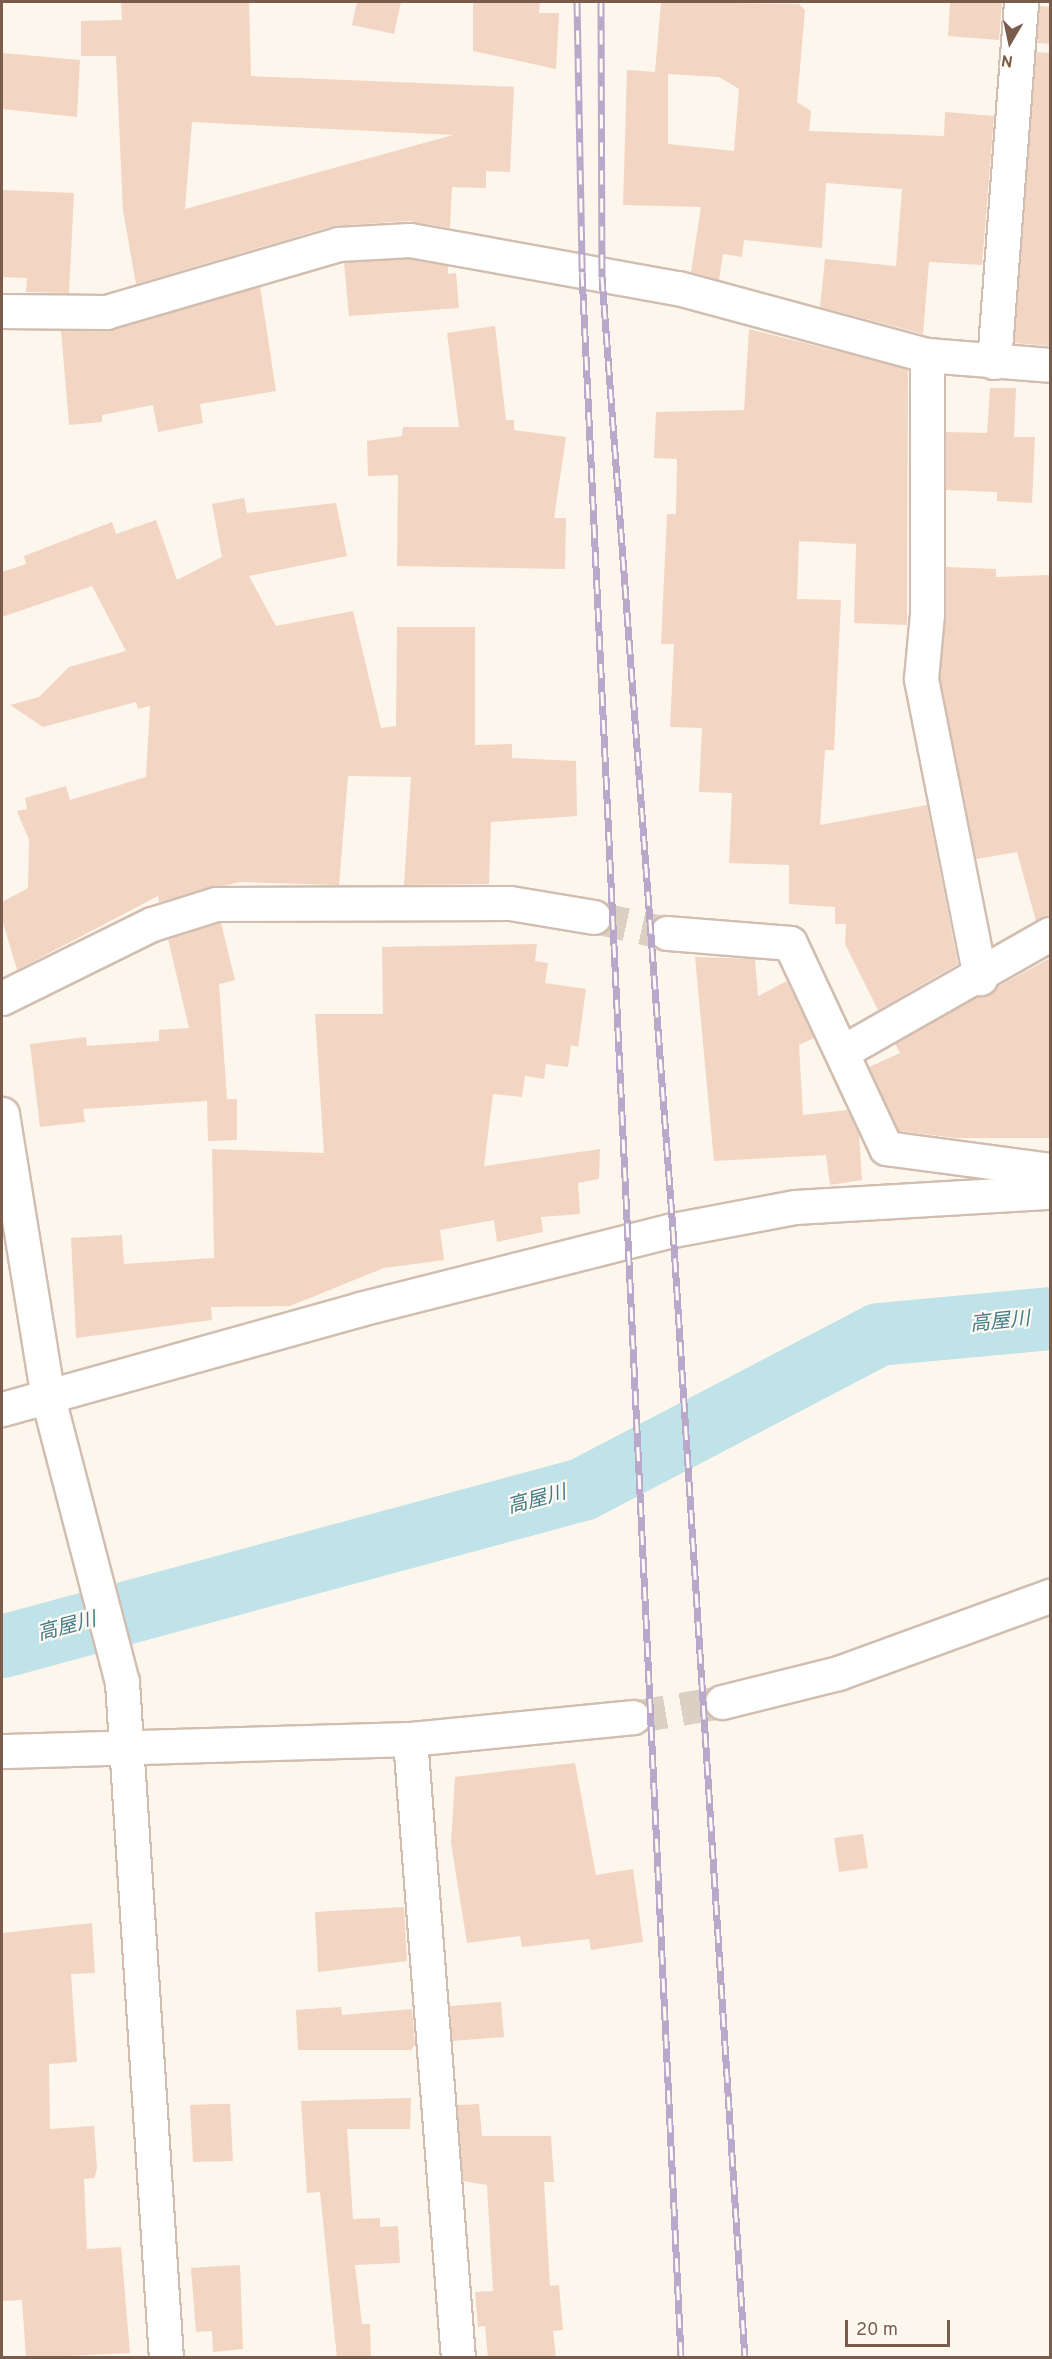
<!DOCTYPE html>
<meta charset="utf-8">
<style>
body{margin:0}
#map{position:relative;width:1052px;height:2359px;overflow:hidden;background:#fdf6ec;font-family:Overpass,"Noto Sans JP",sans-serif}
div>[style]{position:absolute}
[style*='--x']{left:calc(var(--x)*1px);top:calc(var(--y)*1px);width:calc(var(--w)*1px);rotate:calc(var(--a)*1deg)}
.river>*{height:63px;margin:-31.5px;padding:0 31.5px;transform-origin:31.5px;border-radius:31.5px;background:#bfe3e8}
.building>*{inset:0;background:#f3d5c3}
.minor-tunnel>*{height:33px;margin-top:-16.5px;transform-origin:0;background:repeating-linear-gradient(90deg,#dcd0c4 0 33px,transparent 0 49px)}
.roads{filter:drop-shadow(2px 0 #d1beb0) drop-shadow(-2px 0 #d1beb0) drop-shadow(0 2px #d1beb0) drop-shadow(0 -2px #d1beb0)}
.minor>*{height:33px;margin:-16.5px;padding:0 16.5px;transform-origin:16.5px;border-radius:16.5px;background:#fff}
.rail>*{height:7px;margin-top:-3.5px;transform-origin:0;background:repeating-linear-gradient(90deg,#fffaf3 0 14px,#b9a8c9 0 28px);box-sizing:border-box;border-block:2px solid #b9a8c9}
span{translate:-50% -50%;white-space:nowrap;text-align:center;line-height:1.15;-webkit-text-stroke:4.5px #fffaf3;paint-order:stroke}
.water-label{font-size:20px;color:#437c86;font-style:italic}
.frame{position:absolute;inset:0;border:3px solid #7a5c4d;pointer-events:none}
.north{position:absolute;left:980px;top:12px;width:60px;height:60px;-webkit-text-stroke:4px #fffaf3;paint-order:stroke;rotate:189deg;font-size:16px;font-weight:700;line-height:24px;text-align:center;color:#7a5c4d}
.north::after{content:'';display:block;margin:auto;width:21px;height:27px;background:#7a5c4d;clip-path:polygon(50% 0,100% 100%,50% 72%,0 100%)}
.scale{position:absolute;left:845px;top:2320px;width:105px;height:27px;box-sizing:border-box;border:3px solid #7a5c4d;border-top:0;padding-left:8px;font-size:18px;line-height:21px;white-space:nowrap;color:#7a5c4d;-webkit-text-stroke:4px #fffaf3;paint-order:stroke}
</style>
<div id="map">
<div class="river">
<i style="--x:2;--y:1646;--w:601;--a:-15.15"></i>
<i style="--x:582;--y:1489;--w:334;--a:-27.6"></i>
<i style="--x:878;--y:1334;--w:173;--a:-5.3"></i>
</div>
<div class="building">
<i style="clip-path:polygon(evenodd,121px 2px,249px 2px,251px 76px,514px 87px,510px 172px,486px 171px,486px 188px,452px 187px,450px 228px,409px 221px,333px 226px,136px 284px,123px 211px,116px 56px,81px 56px,81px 21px,122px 20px,121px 2px,192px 122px,209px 123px,453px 135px,185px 209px,192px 122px)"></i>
<i style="clip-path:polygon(357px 2px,401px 2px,394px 34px,352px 25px)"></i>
<i style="clip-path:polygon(473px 2px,540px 2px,539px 13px,559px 13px,556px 69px,473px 51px)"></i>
<i style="clip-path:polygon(evenodd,661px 2px,799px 4px,805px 10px,797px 102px,811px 111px,809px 131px,944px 136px,945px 112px,994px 116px,982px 265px,929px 262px,923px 334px,820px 307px,825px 259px,896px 266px,902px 189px,826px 183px,822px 248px,744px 240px,742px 257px,723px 254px,719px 280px,691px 272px,701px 207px,623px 205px,627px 70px,655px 72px,661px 2px,668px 74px,719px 77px,739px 89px,734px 151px,668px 144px,668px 74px)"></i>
<i style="clip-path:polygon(950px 2px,1002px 2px,999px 40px,948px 36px)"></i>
<i style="clip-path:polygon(1040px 6px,1050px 7px,1050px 44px,1037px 43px)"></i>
<i style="clip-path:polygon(1036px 52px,1050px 53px,1050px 346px,1014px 343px)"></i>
<i style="clip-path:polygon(2px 53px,80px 60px,77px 117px,2px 109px)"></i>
<i style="clip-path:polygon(2px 190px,74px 193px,69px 293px,26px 292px,27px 278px,2px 277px)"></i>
<i style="clip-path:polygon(409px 259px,448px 266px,448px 274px,456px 273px,459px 308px,349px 316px,344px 262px)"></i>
<i style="clip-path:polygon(260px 286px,276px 391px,200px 404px,203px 423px,158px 432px,153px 405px,102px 415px,102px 422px,69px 425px,61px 330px,111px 330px)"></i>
<i style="clip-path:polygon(495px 326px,506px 420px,514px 420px,514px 430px,566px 437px,554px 518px,566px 518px,565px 569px,397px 566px,398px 475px,368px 476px,367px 441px,402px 436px,403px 427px,459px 427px,447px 333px)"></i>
<i style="clip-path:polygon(749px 329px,908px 369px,907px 625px,854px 623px,856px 544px,799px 541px,797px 599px,841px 600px,834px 750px,825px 750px,820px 825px,927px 805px,958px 964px,878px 1010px,845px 944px,846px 924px,835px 924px,835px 907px,789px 904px,789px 865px,729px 863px,732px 793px,699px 792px,702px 728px,670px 727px,674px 644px,661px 644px,667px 514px,676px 514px,677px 459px,654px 458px,656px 412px,744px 410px)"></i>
<i style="clip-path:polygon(990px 388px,1016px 388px,1014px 437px,1035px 437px,1032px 503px,997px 501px,997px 492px,946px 490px,946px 432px,987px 433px)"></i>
<i style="clip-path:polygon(244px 498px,247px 513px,336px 503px,347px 556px,249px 576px,276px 626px,353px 611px,381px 728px,396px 726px,397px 627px,475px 627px,475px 745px,512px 744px,512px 758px,576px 761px,577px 816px,491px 822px,489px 884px,404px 885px,411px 777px,348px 776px,339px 885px,240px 882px,159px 902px,158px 896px,17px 970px,2px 919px,2px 902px,28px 888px,29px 840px,17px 811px,27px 809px,25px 798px,66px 786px,70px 800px,146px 777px,150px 706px,138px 709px,136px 702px,43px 727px,10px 705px,39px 697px,69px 667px,126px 651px,92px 586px,2px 617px,2px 572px,26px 564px,24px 556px,112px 522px,116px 534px,156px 520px,177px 580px,222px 557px,212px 504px)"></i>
<i style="clip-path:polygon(946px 567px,996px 569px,996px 577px,1050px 575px,1050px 915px,1036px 921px,1017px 852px,976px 859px,940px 678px)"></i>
<i style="clip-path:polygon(221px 923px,235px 980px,219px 984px,227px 1099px,237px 1099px,237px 1140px,208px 1141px,207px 1101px,83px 1109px,85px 1122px,40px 1127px,30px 1044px,86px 1037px,87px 1046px,159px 1041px,159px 1030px,189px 1028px,168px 939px)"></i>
<i style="clip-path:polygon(537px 944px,535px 961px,548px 963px,545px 983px,586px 989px,578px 1047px,571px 1045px,568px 1067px,546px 1064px,544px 1079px,525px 1076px,522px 1097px,493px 1094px,484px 1166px,600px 1149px,599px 1179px,578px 1183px,580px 1214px,541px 1217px,543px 1232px,497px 1242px,494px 1220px,440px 1230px,444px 1260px,384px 1268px,290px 1306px,211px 1307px,212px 1320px,76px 1338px,71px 1238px,122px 1235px,124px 1264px,214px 1258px,212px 1149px,324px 1153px,315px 1014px,383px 1014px,382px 947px)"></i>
<i style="clip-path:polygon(695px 957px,755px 959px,758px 996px,787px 981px,814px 1038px,799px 1045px,803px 1115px,847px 1110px,859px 1134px,862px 1180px,830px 1185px,826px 1155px,714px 1161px)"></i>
<i style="clip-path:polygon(1050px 958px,1050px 1138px,956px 1138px,899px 1131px,869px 1067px,900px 1053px,895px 1043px)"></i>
<i style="clip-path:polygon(575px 1763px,596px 1875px,633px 1869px,643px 1942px,591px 1950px,589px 1939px,522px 1947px,520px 1936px,467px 1943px,451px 1843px,455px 1777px)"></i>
<i style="clip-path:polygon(863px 1834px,868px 1868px,839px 1872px,834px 1838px)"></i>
<i style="clip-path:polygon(404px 1907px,407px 1961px,318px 1972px,315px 1912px)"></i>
<i style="clip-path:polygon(92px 1923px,95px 1973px,71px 1974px,77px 2062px,49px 2064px,50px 2129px,94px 2126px,97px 2169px,94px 2178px,84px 2179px,87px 2249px,121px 2247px,130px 2353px,26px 2358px,22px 2300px,2px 2301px,2px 1933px)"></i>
<i style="clip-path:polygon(501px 2002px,504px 2037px,452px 2041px,450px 2006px)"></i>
<i style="clip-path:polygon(341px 2007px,342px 2015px,412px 2009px,415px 2044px,411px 2050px,298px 2050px,296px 2010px)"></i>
<i style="clip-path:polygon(411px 2098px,410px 2129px,347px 2129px,353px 2219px,380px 2218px,380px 2227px,398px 2226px,400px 2263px,355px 2265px,362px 2324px,370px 2324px,371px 2358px,337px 2358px,320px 2192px,307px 2193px,301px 2101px)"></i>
<i style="clip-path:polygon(216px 2104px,230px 2104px,233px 2161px,193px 2162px,190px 2105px)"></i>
<i style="clip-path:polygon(479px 2104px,482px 2136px,551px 2136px,554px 2182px,544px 2182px,550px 2286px,559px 2285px,563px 2330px,553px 2331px,556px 2358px,488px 2358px,485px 2326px,478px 2327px,475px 2292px,493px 2291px,487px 2185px,463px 2181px,457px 2105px)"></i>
<i style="clip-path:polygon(240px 2265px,243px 2349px,213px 2352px,212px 2331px,196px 2332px,191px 2268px)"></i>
</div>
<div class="minor-tunnel">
<i style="--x:594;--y:917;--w:75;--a:12.4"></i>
<i style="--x:633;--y:1717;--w:90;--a:-9.6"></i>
</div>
<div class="roads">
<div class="minor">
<i style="--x:2;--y:311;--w:104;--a:0.6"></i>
<i style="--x:106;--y:312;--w:242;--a:-16.3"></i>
<i style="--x:338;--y:244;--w:72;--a:-3.2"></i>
<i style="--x:410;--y:240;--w:272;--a:10.2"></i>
<i style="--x:678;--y:288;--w:258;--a:15.1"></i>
<i style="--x:927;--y:355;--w:123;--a:4.6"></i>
<i style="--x:927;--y:355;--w:259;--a:90"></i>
<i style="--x:927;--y:614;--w:65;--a:95.3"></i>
<i style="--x:921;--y:679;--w:305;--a:78.8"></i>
<i style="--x:994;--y:362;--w:361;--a:-85.7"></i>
<i style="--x:667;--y:933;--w:123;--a:4.6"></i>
<i style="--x:790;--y:943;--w:226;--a:64.9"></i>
<i style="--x:886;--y:1148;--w:165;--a:7.6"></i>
<i style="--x:2;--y:998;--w:167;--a:-26.3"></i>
<i style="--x:152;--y:924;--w:67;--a:-17.4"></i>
<i style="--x:216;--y:904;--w:294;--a:-0.2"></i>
<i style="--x:510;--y:903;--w:85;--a:9.5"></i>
<i style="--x:842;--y:1052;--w:239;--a:-29.6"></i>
<i style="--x:2;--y:1114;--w:288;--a:80.8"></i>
<i style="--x:48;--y:1398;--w:293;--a:75.4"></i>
<i style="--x:122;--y:1682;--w:677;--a:86.28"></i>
<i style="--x:2;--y:1409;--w:372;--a:-15.6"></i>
<i style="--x:360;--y:1309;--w:323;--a:-14.2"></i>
<i style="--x:673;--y:1230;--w:124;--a:-10.7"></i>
<i style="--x:795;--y:1207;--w:255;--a:-3.4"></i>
<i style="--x:722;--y:1702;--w:120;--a:-14"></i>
<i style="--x:838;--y:1673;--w:226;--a:-20"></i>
<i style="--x:410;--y:1739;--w:621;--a:85.57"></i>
<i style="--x:2;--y:1751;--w:408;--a:-1.7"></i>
<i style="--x:410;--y:1739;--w:224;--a:-5.6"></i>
</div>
</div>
<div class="rail">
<i style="--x:577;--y:2;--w:270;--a:88.9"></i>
<i style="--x:582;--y:272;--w:2088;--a:87.28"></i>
<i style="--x:601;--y:2;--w:275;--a:89.8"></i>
<i style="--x:602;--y:277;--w:956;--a:85.74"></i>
<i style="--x:673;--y:1230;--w:1130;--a:86.35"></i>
</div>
<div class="water-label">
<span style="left:1000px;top:1323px;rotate:-6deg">高屋川</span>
<span style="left:537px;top:1501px;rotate:-15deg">高屋川</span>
<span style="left:67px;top:1628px;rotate:-15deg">高屋川</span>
</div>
<div class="frame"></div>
<div class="north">N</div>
<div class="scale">20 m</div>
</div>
